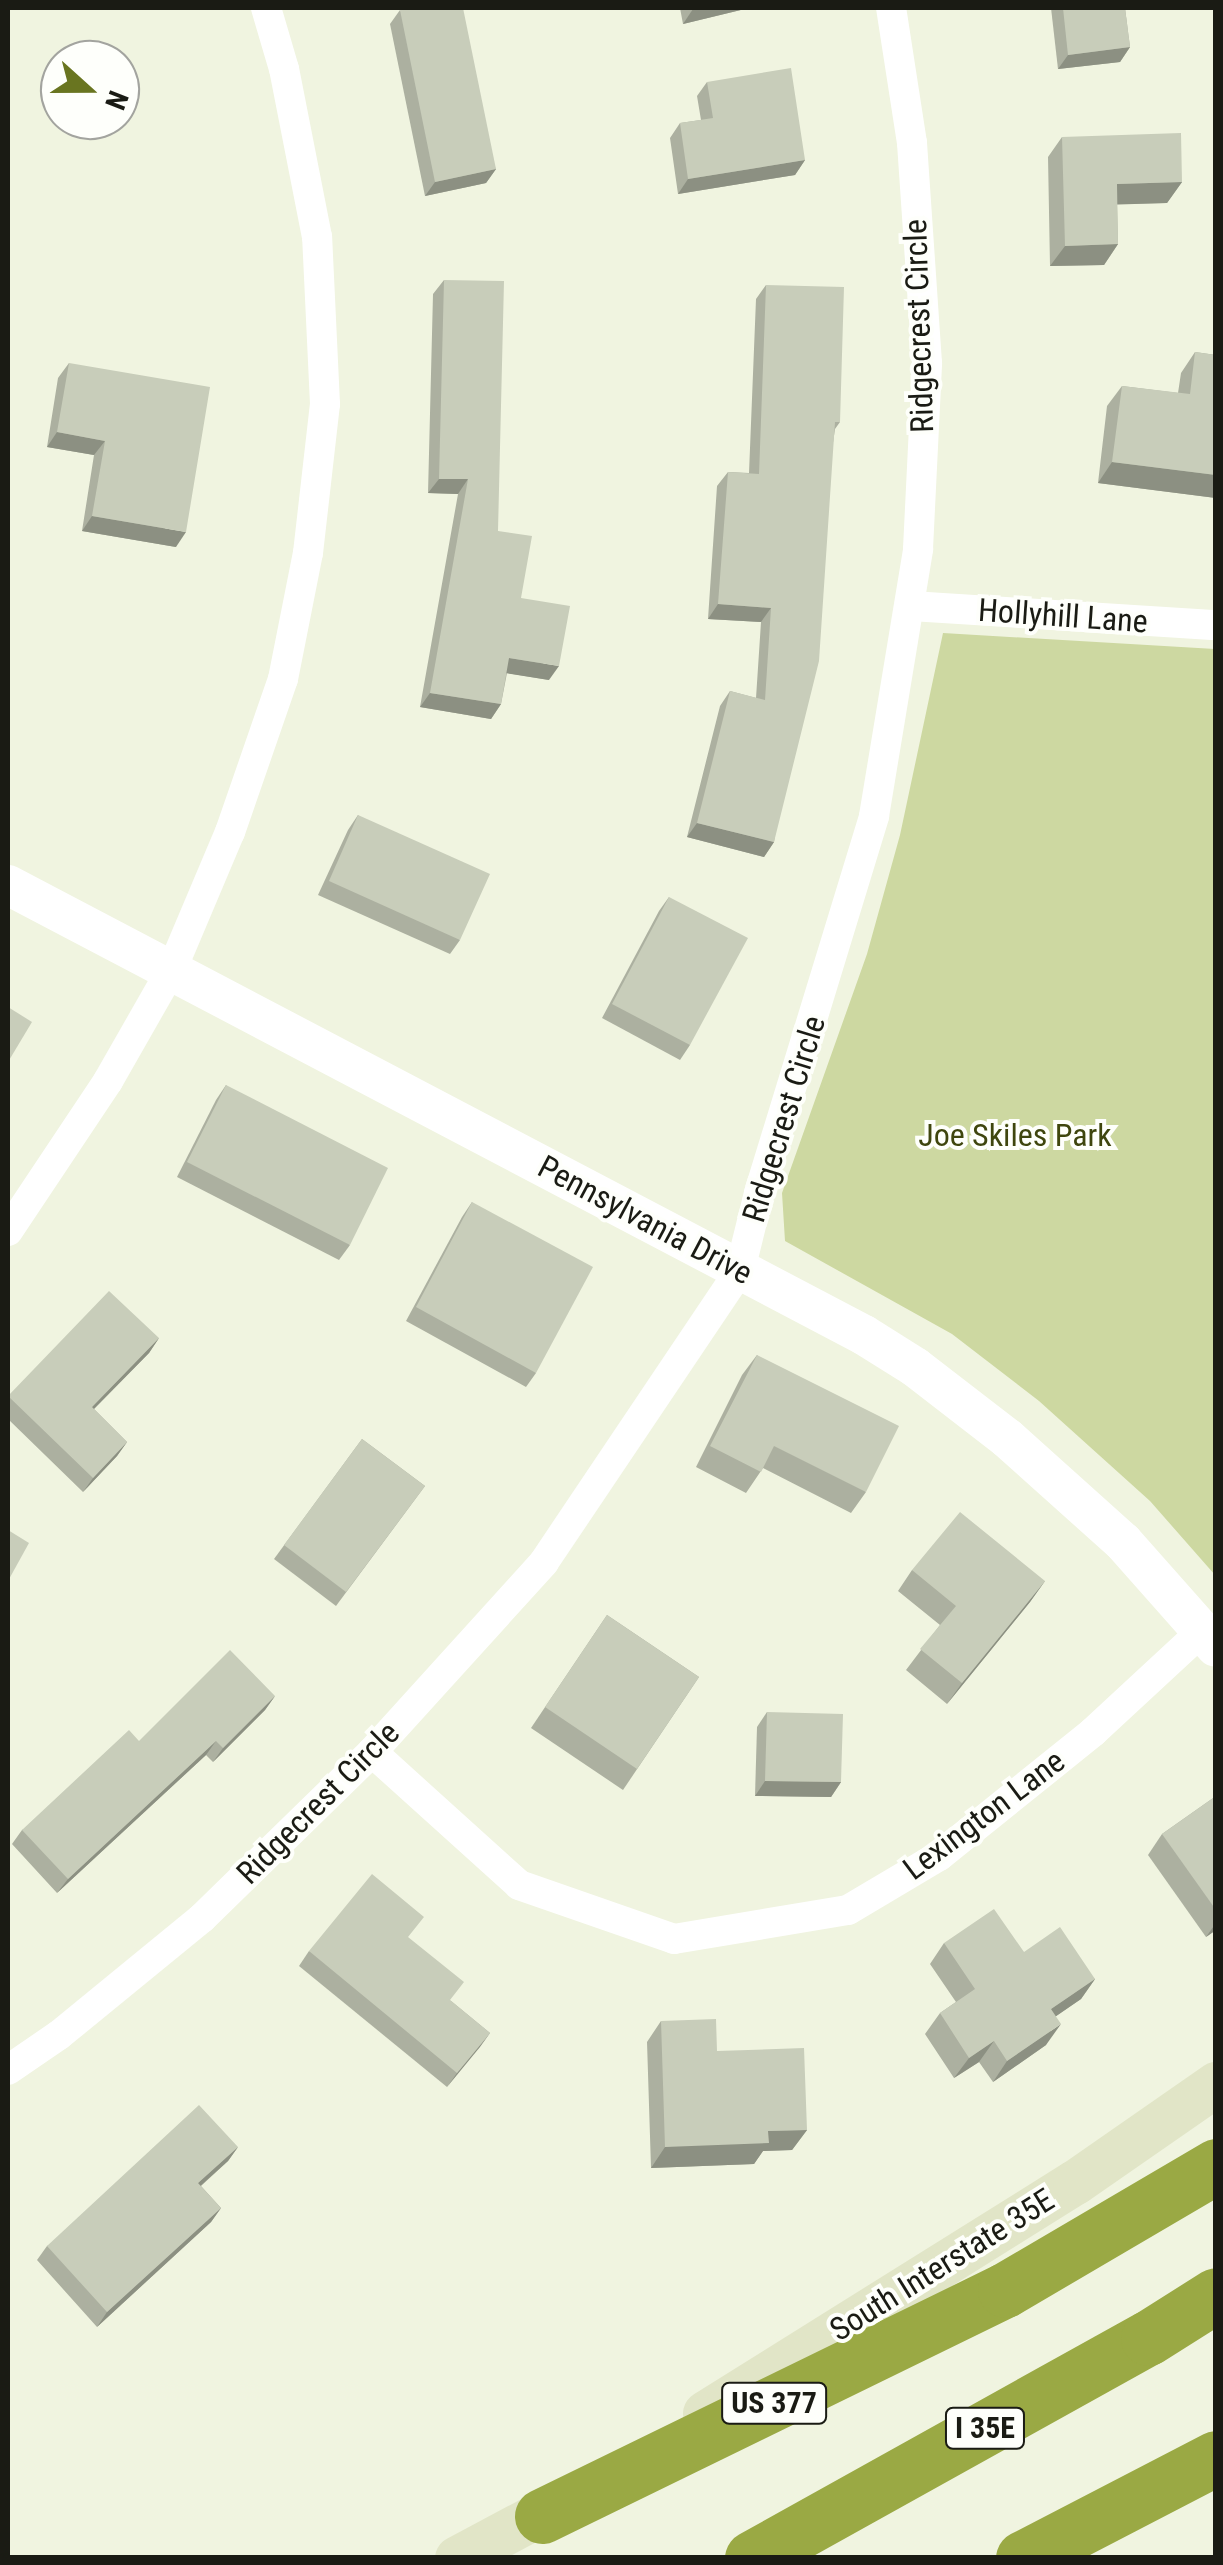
<!DOCTYPE html>
<style>
body{margin:0}
#map{position:relative;width:1223px;height:2565px;overflow:hidden;background:#f0f4e0;font-family:"Roboto Condensed",sans-serif}
div>[style]{position:absolute}
[style*='--x']{left:calc(var(--x)*1px);top:calc(var(--y)*1px);width:calc(var(--w)*1px);rotate:calc(var(--a)*1deg)}
.green>*{inset:0;background:#cdd8a1}
.minor>*{height:30px;margin:-15px;padding:0 15px;transform-origin:15px;border-radius:15px;background:#fff}
.tertiary>*{height:40px;margin:-20px;padding:0 20px;transform-origin:20px;border-radius:20px;background:#fff}
.secondary>*{height:45px;margin:-22.5px;padding:0 22.5px;transform-origin:22.5px;border-radius:22.5px;background:#e1e5c7}
.motorway>*{height:55px;margin:-27.5px;padding:0 27.5px;transform-origin:27.5px;border-radius:27.5px;background:#9aa944}
.wall>*{inset:0;background:#acb0a0}
.shaded-wall>*{inset:0;background:#8c9082}
.building>*{inset:0;background:#c8cdba}
span{translate:-50% -50%;white-space:nowrap;text-align:center;line-height:1.15;-webkit-text-stroke:8px #fefffb;paint-order:stroke}
.shield-label span{padding:2px 8px;background:#fefffb;border:2px solid;border-radius:8px;-webkit-text-stroke-width:0}
.shield-label{font-size:30px;color:#1a1b14;font-weight:700}
.street-label{font-size:32px;color:#1a1b14}
.park-label{font-size:32px;color:#3f460e}
.frame{position:absolute;inset:0;border:10px solid #1a1b14;pointer-events:none}
.north{position:absolute;left:40px;top:40px;width:100px;height:100px;box-sizing:border-box;background:#fefffb;border:2px solid #a3a49f;border-radius:50%;rotate:111deg;font-size:28px;font-weight:700;line-height:40px;text-align:center;color:#1a1b14}
.north::after{content:'';display:block;margin:auto;width:35px;height:45px;background:#697520;clip-path:polygon(50% 0,100% 100%,50% 72%,0 100%)}
</style>
<div id="map">
<div class="green">
<i style="clip-path:polygon(943px 633px,1215px 649px,1215px 1575px,1150px 1501px,1039px 1401px,952px 1334px,785px 1241px,782px 1193px,867px 954px,900px 835px)"></i>
</div>
<div class="minor">
<i style="--x:911;--y:606;--w:306;--a:3.6"></i>
<i style="--x:8;--y:1231;--w:180;--a:-56.3"></i>
<i style="--x:108;--y:1081;--w:129;--a:-60.3"></i>
<i style="--x:172;--y:969;--w:149;--a:-67.1"></i>
<i style="--x:230;--y:832;--w:162;--a:-70.9"></i>
<i style="--x:283;--y:679;--w:128;--a:-78.8"></i>
<i style="--x:308;--y:553;--w:150;--a:-83.5"></i>
<i style="--x:325;--y:404;--w:167;--a:-92.7"></i>
<i style="--x:317;--y:237;--w:171;--a:-101.1"></i>
<i style="--x:284;--y:69;--w:64;--a:-106.4"></i>
<i style="--x:372;--y:1752;--w:198;--a:42.1"></i>
<i style="--x:519;--y:1885;--w:164;--a:19.2"></i>
<i style="--x:674;--y:1939;--w:176;--a:-9.5"></i>
<i style="--x:848;--y:1910;--w:106;--a:-30.7"></i>
<i style="--x:939;--y:1856;--w:198;--a:-38.8"></i>
<i style="--x:1093;--y:1732;--w:149;--a:-42.8"></i>
<i style="--x:8;--y:2070;--w:62;--a:-34.5"></i>
<i style="--x:59;--y:2035;--w:185;--a:-39.3"></i>
<i style="--x:202;--y:1918;--w:238;--a:-44.3"></i>
<i style="--x:372;--y:1752;--w:256;--a:-47.8"></i>
<i style="--x:544;--y:1562;--w:352;--a:-56.1"></i>
<i style="--x:740;--y:1270;--w:79;--a:-76.1"></i>
<i style="--x:759;--y:1193;--w:394;--a:-73"></i>
<i style="--x:874;--y:816;--w:271;--a:-80.6"></i>
<i style="--x:918;--y:549;--w:186;--a:-87.2"></i>
<i style="--x:927;--y:363;--w:221;--a:-93.9"></i>
<i style="--x:912;--y:143;--w:137;--a:-98.8"></i>
</div>
<div class="tertiary">
<i style="--x:8;--y:885;--w:967;--a:27.73"></i>
<i style="--x:864;--y:1335;--w:60;--a:32.1"></i>
<i style="--x:915;--y:1367;--w:116;--a:37.7"></i>
<i style="--x:1007;--y:1438;--w:156;--a:41.9"></i>
<i style="--x:1123;--y:1542;--w:140;--a:48.5"></i>
</div>
<div class="secondary">
<i style="--x:705;--y:2413;--w:436;--a:-32"></i>
<i style="--x:1075;--y:2182;--w:172;--a:-34.8"></i>
<i style="--x:457;--y:2558;--w:128;--a:-28"></i>
</div>
<div class="motorway">
<i style="--x:542;--y:2516;--w:515;--a:-26.02"></i>
<i style="--x:1005;--y:2290;--w:245;--a:-30.4"></i>
<i style="--x:752;--y:2558;--w:453;--a:-29.1"></i>
<i style="--x:1148;--y:2338;--w:80;--a:-32.3"></i>
<i style="--x:1023;--y:2558;--w:217;--a:-27.4"></i>
</div>
<div class="wall">
<i style="clip-path:polygon(680px 8px,749px 8px,683px 24px)"></i>
<i style="clip-path:polygon(1051px 8px,1125px 8px,1130px 47px,1120px 62px,1058px 69px)"></i>
<i style="clip-path:polygon(400px 10px,496px 169px,486px 183px,425px 196px,390px 24px)"></i>
<i style="clip-path:polygon(707px 82px,805px 160px,795px 175px,678px 194px,670px 138px,680px 123px,701px 120px,697px 96px)"></i>
<i style="clip-path:polygon(1062px 137px,1182px 182px,1167px 203px,1117px 204px,1118px 244px,1104px 265px,1050px 266px,1048px 157px)"></i>
<i style="clip-path:polygon(444px 280px,498px 531px,549px 680px,507px 673px,501px 704px,491px 719px,420px 707px,458px 494px,428px 493px,433px 294px)"></i>
<i style="clip-path:polygon(766px 285px,840px 422px,835px 429px,774px 842px,764px 857px,687px 837px,720px 706px,730px 691px,756px 698px,761px 622px,708px 619px,717px 486px,728px 472px,749px 473px,756px 299px)"></i>
<i style="clip-path:polygon(1195px 352px,1216px 355px,1216px 498px,1098px 483px,1107px 406px,1122px 386px,1178px 393px,1181px 373px)"></i>
<i style="clip-path:polygon(69px 363px,176px 547px,82px 531px,94px 455px,47px 447px,58px 378px)"></i>
<i style="clip-path:polygon(358px 815px,460px 940px,450px 954px,318px 895px,348px 830px)"></i>
<i style="clip-path:polygon(669px 897px,690px 1045px,680px 1060px,602px 1018px,659px 911px)"></i>
<i style="clip-path:polygon(226px 1085px,350px 1245px,339px 1260px,177px 1177px,216px 1100px)"></i>
<i style="clip-path:polygon(472px 1202px,536px 1373px,526px 1387px,406px 1321px,462px 1217px)"></i>
<i style="clip-path:polygon(159px 1338px,149px 1353px,94px 1409px,127px 1442px,117px 1456px,83px 1492px,8px 1419px,8px 1397px)"></i>
<i style="clip-path:polygon(757px 1355px,866px 1492px,851px 1513px,763px 1468px,746px 1493px,696px 1467px,742px 1375px)"></i>
<i style="clip-path:polygon(362px 1439px,425px 1486px,336px 1606px,274px 1559px)"></i>
<i style="clip-path:polygon(912px 1570px,1045px 1581px,1030px 1602px,947px 1704px,906px 1670px,940px 1625px,898px 1591px)"></i>
<i style="clip-path:polygon(607px 1615px,699px 1677px,623px 1790px,531px 1728px)"></i>
<i style="clip-path:polygon(275px 1696px,265px 1710px,213px 1762px,206px 1755px,57px 1893px,12px 1844px,22px 1830px)"></i>
<i style="clip-path:polygon(767px 1712px,841px 1782px,831px 1797px,755px 1796px,757px 1727px)"></i>
<i style="clip-path:polygon(1216px 1796px,1216px 1930px,1206px 1937px,1148px 1855px,1162px 1834px)"></i>
<i style="clip-path:polygon(944px 1943px,1024px 1952px,1095px 1979px,1081px 1999px,1056px 2016px,1046px 2045px,993px 2082px,979px 2062px,954px 2078px,925px 2034px,940px 2013px,956px 2002px,930px 1964px)"></i>
<i style="clip-path:polygon(309px 1951px,451px 2001px,490px 2033px,447px 2087px,299px 1966px)"></i>
<i style="clip-path:polygon(661px 2021px,717px 2051px,807px 2130px,792px 2150px,763px 2151px,754px 2164px,651px 2168px,647px 2042px)"></i>
<i style="clip-path:polygon(238px 2147px,228px 2161px,201px 2186px,221px 2208px,211px 2222px,97px 2327px,37px 2260px,47px 2246px)"></i>
</div>
<div class="shaded-wall">
<i style="clip-path:polygon(700px 8px,749px 8px,683px 24px,693px 9px)"></i>
<i style="clip-path:polygon(1130px 47px,1120px 62px,1058px 69px,1068px 55px)"></i>
<i style="clip-path:polygon(805px 160px,795px 175px,678px 194px,688px 179px)"></i>
<i style="clip-path:polygon(496px 169px,486px 183px,425px 196px,435px 182px)"></i>
<i style="clip-path:polygon(1182px 182px,1167px 203px,1102px 205px,1117px 184px)"></i>
<i style="clip-path:polygon(1118px 244px,1104px 265px,1050px 266px,1065px 246px)"></i>
<i style="clip-path:polygon(57px 432px,105px 441px,94px 455px,47px 447px)"></i>
<i style="clip-path:polygon(1112px 462px,1216px 475px,1216px 498px,1098px 483px)"></i>
<i style="clip-path:polygon(439px 479px,468px 479px,458px 494px,428px 493px)"></i>
<i style="clip-path:polygon(92px 516px,186px 532px,176px 547px,82px 531px)"></i>
<i style="clip-path:polygon(718px 604px,771px 608px,761px 622px,708px 619px)"></i>
<i style="clip-path:polygon(509px 658px,559px 666px,549px 680px,499px 672px)"></i>
<i style="clip-path:polygon(430px 693px,501px 704px,491px 719px,420px 707px)"></i>
<i style="clip-path:polygon(697px 823px,774px 842px,764px 857px,687px 837px)"></i>
<i style="clip-path:polygon(159px 1338px,149px 1353px,82px 1421px,92px 1407px)"></i>
<i style="clip-path:polygon(127px 1442px,117px 1456px,83px 1492px,93px 1478px)"></i>
<i style="clip-path:polygon(1045px 1581px,1030px 1602px,947px 1704px,962px 1683px)"></i>
<i style="clip-path:polygon(275px 1696px,265px 1710px,213px 1762px,223px 1748px)"></i>
<i style="clip-path:polygon(216px 1741px,206px 1755px,57px 1893px,68px 1879px)"></i>
<i style="clip-path:polygon(765px 1781px,841px 1782px,831px 1797px,755px 1796px)"></i>
<i style="clip-path:polygon(1216px 1923px,1216px 1930px,1206px 1937px)"></i>
<i style="clip-path:polygon(1095px 1979px,1081px 1999px,1036px 2030px,1051px 2009px)"></i>
<i style="clip-path:polygon(1061px 2024px,1046px 2045px,993px 2082px,1007px 2061px)"></i>
<i style="clip-path:polygon(490px 2033px,480px 2047px,447px 2087px,457px 2073px)"></i>
<i style="clip-path:polygon(994px 2041px,979px 2062px,954px 2078px,969px 2058px)"></i>
<i style="clip-path:polygon(807px 2130px,792px 2150px,763px 2151px,754px 2164px,651px 2168px,665px 2147px,768px 2131px)"></i>
<i style="clip-path:polygon(238px 2147px,228px 2161px,188px 2197px,198px 2183px)"></i>
<i style="clip-path:polygon(221px 2208px,211px 2222px,97px 2327px,107px 2312px)"></i>
</div>
<div class="building">
<i style="clip-path:polygon(411px 8px,463px 8px,496px 169px,435px 182px,400px 10px)"></i>
<i style="clip-path:polygon(1063px 8px,1125px 8px,1130px 47px,1068px 55px)"></i>
<i style="clip-path:polygon(791px 68px,805px 160px,688px 179px,680px 123px,713px 118px,707px 82px)"></i>
<i style="clip-path:polygon(1181px 133px,1182px 182px,1117px 184px,1118px 244px,1065px 246px,1062px 137px)"></i>
<i style="clip-path:polygon(444px 280px,504px 281px,498px 531px,532px 536px,521px 598px,570px 606px,559px 666px,509px 658px,501px 704px,430px 693px,468px 479px,439px 479px)"></i>
<i style="clip-path:polygon(766px 285px,844px 287px,840px 422px,835px 422px,819px 661px,774px 842px,697px 823px,730px 691px,765px 700px,771px 608px,718px 604px,728px 472px,759px 474px)"></i>
<i style="clip-path:polygon(1195px 352px,1216px 355px,1216px 475px,1112px 462px,1122px 386px,1190px 394px)"></i>
<i style="clip-path:polygon(69px 363px,210px 387px,186px 532px,92px 516px,105px 441px,57px 432px)"></i>
<i style="clip-path:polygon(358px 815px,490px 874px,460px 940px,329px 881px)"></i>
<i style="clip-path:polygon(669px 897px,748px 938px,690px 1045px,612px 1004px)"></i>
<i style="clip-path:polygon(8px 1007px,32px 1022px,8px 1062px)"></i>
<i style="clip-path:polygon(226px 1085px,388px 1168px,350px 1245px,187px 1162px)"></i>
<i style="clip-path:polygon(472px 1202px,593px 1267px,536px 1373px,416px 1307px)"></i>
<i style="clip-path:polygon(109px 1291px,159px 1338px,92px 1407px,127px 1442px,93px 1478px,8px 1396px)"></i>
<i style="clip-path:polygon(757px 1355px,899px 1426px,866px 1492px,774px 1446px,761px 1472px,710px 1446px)"></i>
<i style="clip-path:polygon(362px 1439px,425px 1486px,346px 1592px,284px 1545px)"></i>
<i style="clip-path:polygon(960px 1512px,1045px 1581px,962px 1683px,920px 1649px,956px 1606px,912px 1570px)"></i>
<i style="clip-path:polygon(8px 1530px,29px 1543px,8px 1581px)"></i>
<i style="clip-path:polygon(607px 1615px,699px 1677px,637px 1769px,545px 1707px)"></i>
<i style="clip-path:polygon(230px 1650px,275px 1696px,223px 1748px,216px 1741px,68px 1879px,22px 1830px,129px 1730px,139px 1741px)"></i>
<i style="clip-path:polygon(767px 1712px,843px 1714px,841px 1782px,765px 1781px)"></i>
<i style="clip-path:polygon(1216px 1796px,1216px 1910px,1162px 1834px)"></i>
<i style="clip-path:polygon(372px 1874px,424px 1917px,408px 1937px,464px 1982px,450px 2000px,490px 2033px,457px 2073px,309px 1951px)"></i>
<i style="clip-path:polygon(994px 1909px,1024px 1952px,1060px 1927px,1095px 1979px,1051px 2009px,1061px 2024px,1007px 2061px,994px 2041px,969px 2058px,940px 2013px,975px 1989px,944px 1943px)"></i>
<i style="clip-path:polygon(716px 2019px,717px 2051px,804px 2048px,807px 2130px,768px 2131px,769px 2143px,665px 2147px,661px 2021px)"></i>
<i style="clip-path:polygon(199px 2105px,238px 2147px,198px 2183px,221px 2208px,107px 2312px,47px 2246px)"></i>
</div>
<div class="shield-label">
<span style="left:774px;top:2403px">US 377</span>
<span style="left:985px;top:2428px">I 35E</span>
</div>
<div class="street-label">
<span style="left:919px;top:326px;rotate:-92deg">Ridgecrest Circle</span>
<span style="left:1063px;top:616px;rotate:4deg">Hollyhill Lane</span>
<span style="left:784px;top:1119px;rotate:-73deg">Ridgecrest Circle</span>
<span style="left:645px;top:1220px;rotate:28deg">Pennsylvania Drive</span>
<span style="left:318px;top:1803px;rotate:-45deg">Ridgecrest Circle</span>
<span style="left:984px;top:1815px;rotate:-37deg">Lexington Lane</span>
<span style="left:942px;top:2265px;rotate:-32deg">South Interstate 35E</span>
</div>
<div class="park-label">
<span style="left:1015px;top:1135px">Joe Skiles Park</span>
</div>
<div class="frame"></div>
<div class="north">N</div>
</div>
